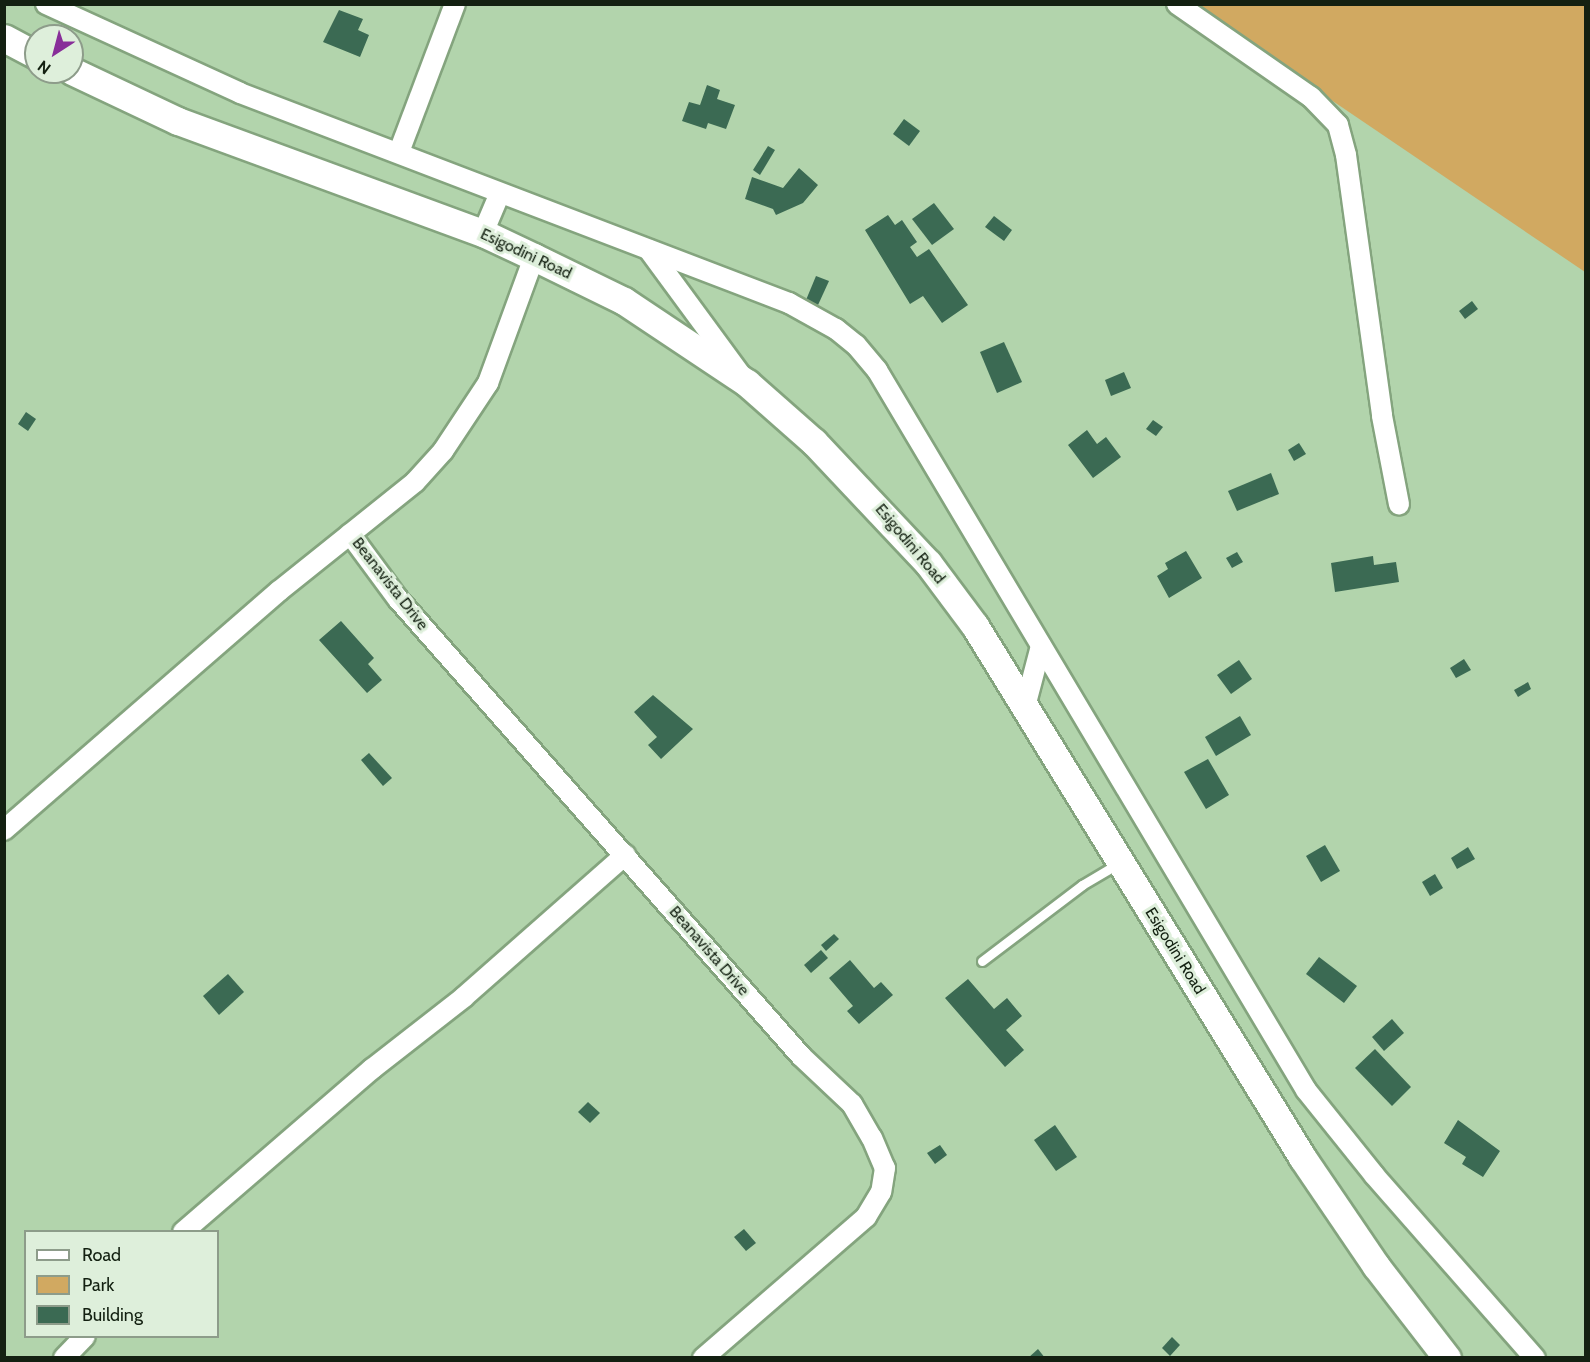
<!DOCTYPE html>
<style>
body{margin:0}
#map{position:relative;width:1590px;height:1362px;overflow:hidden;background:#b2d4ac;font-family:Cabin,sans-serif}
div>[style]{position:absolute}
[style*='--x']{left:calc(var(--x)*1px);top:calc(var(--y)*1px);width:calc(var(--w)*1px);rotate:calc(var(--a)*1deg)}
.green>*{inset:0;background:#d1a961}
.building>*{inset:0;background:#3b6a53}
.roads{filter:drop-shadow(2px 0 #84a47e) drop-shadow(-2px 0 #84a47e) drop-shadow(0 2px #84a47e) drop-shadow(0 -2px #84a47e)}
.lane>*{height:9px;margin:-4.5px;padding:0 4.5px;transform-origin:4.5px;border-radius:4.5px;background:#fff}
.street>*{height:20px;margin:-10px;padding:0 10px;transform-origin:10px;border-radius:10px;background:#fff}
.secondary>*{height:27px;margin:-13.5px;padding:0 13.5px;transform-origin:13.5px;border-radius:13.5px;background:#fff}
span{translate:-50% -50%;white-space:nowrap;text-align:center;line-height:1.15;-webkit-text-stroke:6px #deefdb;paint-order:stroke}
.street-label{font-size:16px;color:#132011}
.frame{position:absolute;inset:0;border:6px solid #132011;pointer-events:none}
.legend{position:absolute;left:24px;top:1230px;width:195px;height:108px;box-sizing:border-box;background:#deefdb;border:2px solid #8d9c8a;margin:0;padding:8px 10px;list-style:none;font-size:18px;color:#132011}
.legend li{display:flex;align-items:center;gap:12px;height:30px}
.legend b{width:30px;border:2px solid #8d9c8a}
.north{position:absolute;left:24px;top:24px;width:60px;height:60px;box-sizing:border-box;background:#deefdb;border:2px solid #8d9c8a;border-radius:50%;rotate:216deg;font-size:16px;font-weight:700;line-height:24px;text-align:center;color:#132011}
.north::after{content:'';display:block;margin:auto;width:21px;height:27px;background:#882e99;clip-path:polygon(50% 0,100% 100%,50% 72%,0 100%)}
</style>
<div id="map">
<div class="green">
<i style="clip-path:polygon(1191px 5px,1585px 5px,1585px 272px)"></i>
</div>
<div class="building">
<i style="clip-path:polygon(339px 10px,363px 19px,358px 30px,369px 35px,360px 57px,323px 42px)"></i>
<i style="clip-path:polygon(707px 85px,720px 90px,717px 99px,735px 105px,726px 129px,708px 123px,706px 129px,682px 121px,689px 102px,700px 105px)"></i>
<i style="clip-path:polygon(904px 119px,920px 131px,909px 146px,893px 134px)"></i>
<i style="clip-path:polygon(768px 146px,775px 150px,760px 175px,753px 170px)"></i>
<i style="clip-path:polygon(799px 168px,818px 185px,803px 203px,776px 215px,773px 209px,745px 199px,752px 177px,783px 188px)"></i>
<i style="clip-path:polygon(934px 203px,954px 229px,932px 245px,912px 219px)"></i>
<i style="clip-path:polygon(888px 215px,895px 225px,902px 220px,917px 242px,910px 247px,917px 257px,929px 249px,968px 305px,942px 323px,923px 296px,910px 304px,865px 230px)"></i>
<i style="clip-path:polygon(994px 216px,1012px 230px,1004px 241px,985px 227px)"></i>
<i style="clip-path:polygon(816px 276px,829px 281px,818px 305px,806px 300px)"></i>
<i style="clip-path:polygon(1472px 301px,1478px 309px,1465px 319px,1459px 311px)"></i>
<i style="clip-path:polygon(1004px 342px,1022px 382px,997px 393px,980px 352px)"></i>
<i style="clip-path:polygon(1124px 372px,1131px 388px,1111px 396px,1105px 380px)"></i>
<i style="clip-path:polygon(26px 412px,36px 419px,28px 431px,18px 424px)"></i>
<i style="clip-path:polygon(1153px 420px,1163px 427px,1156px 436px,1146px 429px)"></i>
<i style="clip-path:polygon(1087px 430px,1097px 444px,1106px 437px,1121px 457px,1093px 478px,1068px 445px)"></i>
<i style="clip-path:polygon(1299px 443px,1306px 454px,1294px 461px,1288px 450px)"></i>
<i style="clip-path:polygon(1271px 473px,1279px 494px,1237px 511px,1228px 491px)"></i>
<i style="clip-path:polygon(1186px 551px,1202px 578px,1169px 598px,1157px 576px,1168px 569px,1165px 563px)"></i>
<i style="clip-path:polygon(1237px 552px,1243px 562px,1232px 568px,1226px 558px)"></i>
<i style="clip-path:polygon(1373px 556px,1374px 565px,1396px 562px,1399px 582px,1335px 592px,1331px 563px)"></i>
<i style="clip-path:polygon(341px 621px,374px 658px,368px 664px,382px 680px,367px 693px,319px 640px)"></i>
<i style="clip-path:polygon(1464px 659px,1471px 670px,1456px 678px,1450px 668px)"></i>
<i style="clip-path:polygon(1239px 660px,1252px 679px,1231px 694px,1217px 675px)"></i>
<i style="clip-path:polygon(1528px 682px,1531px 689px,1518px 697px,1514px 690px)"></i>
<i style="clip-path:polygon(653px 695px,693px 729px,661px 759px,648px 745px,657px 737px,634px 712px)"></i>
<i style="clip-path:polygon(1240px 716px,1251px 735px,1216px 756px,1205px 737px)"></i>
<i style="clip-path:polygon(369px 753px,392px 778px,383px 786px,361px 760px)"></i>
<i style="clip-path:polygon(1208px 759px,1229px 795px,1206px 809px,1184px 772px)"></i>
<i style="clip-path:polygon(1325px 845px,1340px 871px,1321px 882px,1306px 856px)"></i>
<i style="clip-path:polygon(1468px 847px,1475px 859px,1457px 869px,1451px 858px)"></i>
<i style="clip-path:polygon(1435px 874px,1443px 888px,1430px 896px,1422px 882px)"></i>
<i style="clip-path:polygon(834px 934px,839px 939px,826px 951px,821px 945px)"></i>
<i style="clip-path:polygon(821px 950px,828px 958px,811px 973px,804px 965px)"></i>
<i style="clip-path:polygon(1319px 957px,1357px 986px,1344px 1003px,1306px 974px)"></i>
<i style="clip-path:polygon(850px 960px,874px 988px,881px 982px,893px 995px,859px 1024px,847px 1011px,853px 1006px,829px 978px)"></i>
<i style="clip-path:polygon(228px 974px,244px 992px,219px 1015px,203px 996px)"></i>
<i style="clip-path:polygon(968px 979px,994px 1009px,1007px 998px,1022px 1016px,1006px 1030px,1024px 1050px,1005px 1067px,945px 998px)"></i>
<i style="clip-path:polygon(1392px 1019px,1404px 1033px,1384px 1051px,1372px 1037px)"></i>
<i style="clip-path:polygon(1375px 1049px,1411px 1087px,1392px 1106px,1355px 1068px)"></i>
<i style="clip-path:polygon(588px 1102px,600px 1113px,590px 1123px,578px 1112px)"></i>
<i style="clip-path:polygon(1458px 1120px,1500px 1151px,1483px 1177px,1462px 1164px,1466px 1157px,1444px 1143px)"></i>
<i style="clip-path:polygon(1055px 1125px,1077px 1157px,1056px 1171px,1034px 1140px)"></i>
<i style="clip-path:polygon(940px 1145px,947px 1155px,935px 1164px,927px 1153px)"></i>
<i style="clip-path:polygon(744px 1229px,756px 1243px,746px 1251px,734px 1237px)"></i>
<i style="clip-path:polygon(1172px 1337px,1180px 1345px,1170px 1356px,1162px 1348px)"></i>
<i style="clip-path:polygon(1038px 1349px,1045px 1358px,1028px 1358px)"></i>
</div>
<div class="roads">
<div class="lane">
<i style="--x:982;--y:961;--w:126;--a:-37.2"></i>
<i style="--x:1082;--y:885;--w:43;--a:-30.7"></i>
</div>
<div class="street">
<i style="--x:46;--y:4;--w:213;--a:24.6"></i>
<i style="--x:240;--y:93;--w:588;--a:20.93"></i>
<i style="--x:789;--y:303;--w:54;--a:29"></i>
<i style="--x:836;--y:329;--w:26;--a:39"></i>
<i style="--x:856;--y:345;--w:33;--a:50"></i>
<i style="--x:877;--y:370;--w:838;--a:59.21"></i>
<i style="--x:1306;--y:1090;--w:109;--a:51.3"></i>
<i style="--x:1374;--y:1175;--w:244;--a:48.7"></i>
<i style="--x:1177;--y:4;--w:163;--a:34.8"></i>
<i style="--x:1311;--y:97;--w:39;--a:46"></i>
<i style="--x:1338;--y:125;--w:31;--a:75"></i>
<i style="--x:1346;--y:155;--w:263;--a:82.1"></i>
<i style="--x:1382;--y:416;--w:90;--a:79.1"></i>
<i style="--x:399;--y:152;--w:158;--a:-69.3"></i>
<i style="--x:483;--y:233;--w:43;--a:-67"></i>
<i style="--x:649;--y:250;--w:154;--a:53.7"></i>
<i style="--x:350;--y:534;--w:81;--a:53.6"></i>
<i style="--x:398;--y:599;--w:609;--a:48.59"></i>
<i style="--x:801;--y:1056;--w:70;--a:43.3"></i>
<i style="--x:852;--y:1104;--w:39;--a:60"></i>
<i style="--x:872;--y:1138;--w:33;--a:67"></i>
<i style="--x:885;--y:1168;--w:24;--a:99"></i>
<i style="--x:881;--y:1192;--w:29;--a:121"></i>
<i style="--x:866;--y:1217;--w:216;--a:139.1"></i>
<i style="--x:1026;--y:703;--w:59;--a:-75.3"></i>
<i style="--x:4;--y:830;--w:364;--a:-41"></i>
<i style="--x:279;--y:591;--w:174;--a:-38.7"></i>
<i style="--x:415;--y:482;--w:42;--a:-47.9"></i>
<i style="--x:443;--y:451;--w:82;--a:-56.5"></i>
<i style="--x:488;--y:383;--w:134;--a:-69.9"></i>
<i style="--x:183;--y:1232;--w:250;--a:-40.8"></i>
<i style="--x:372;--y:1069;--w:117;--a:-38"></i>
<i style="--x:464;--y:997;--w:215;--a:-41.4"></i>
<i style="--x:64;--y:1358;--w:30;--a:-46"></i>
</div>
<div class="secondary">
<i style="--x:4;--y:38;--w:36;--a:28"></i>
<i style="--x:72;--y:71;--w:117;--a:25.3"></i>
<i style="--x:178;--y:121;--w:325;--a:20.2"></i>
<i style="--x:483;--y:233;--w:56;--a:25.2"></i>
<i style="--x:534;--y:257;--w:100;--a:26.1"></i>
<i style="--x:624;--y:301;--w:148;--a:33.7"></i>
<i style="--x:747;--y:383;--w:89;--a:41.4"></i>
<i style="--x:814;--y:442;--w:166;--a:46.7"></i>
<i style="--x:928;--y:563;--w:79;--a:53.3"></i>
<i style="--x:975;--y:626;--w:624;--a:58.37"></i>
<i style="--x:1302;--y:1157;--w:132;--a:55.8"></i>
<i style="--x:1376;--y:1266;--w:116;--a:52.3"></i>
</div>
</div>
<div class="street-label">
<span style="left:526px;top:254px;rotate:25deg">Esigodini Road</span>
<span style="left:910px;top:544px;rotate:50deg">Esigodini Road</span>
<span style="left:390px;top:584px;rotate:52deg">Beanavista Drive</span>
<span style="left:709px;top:951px;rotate:49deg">Beanavista Drive</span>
<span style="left:1175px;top:951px;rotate:58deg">Esigodini Road</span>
</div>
<div class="frame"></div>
<ul class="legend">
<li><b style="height:8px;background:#fff"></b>Road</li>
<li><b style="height:16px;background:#d1a961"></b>Park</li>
<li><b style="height:16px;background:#3b6a53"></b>Building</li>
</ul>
<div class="north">N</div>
</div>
